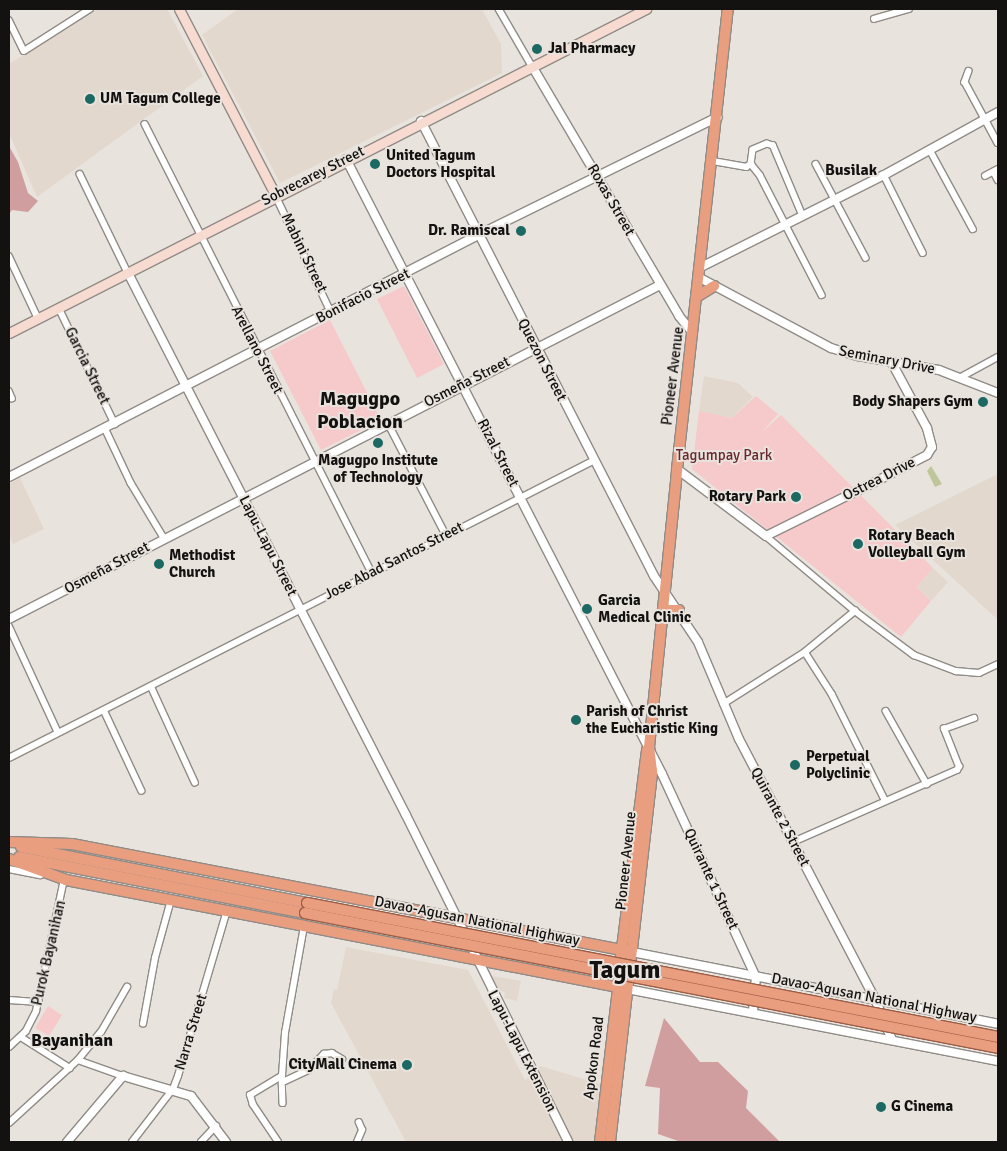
<!DOCTYPE html>
<meta charset="utf-8">
<style>
body{margin:0}
#map{position:relative;width:1007px;height:1151px;overflow:hidden;background:#e9e3de;font-family:Signika,sans-serif}
div>[style]{position:absolute}
[style*='--x']{left:calc(var(--x)*1px);top:calc(var(--y)*1px);width:calc(var(--w)*1px);rotate:calc(var(--a)*1deg)}
.built>*{inset:0;background:#e3d8cd}
.green>*{inset:0;background:#f6caca}
.forest>*{inset:0;background:#d19e9f}
.water>*{inset:0;background:#bfc699}
.roads{filter:drop-shadow(1px 0 #908b86) drop-shadow(-1px 0 #908b86) drop-shadow(0 1px #908b86) drop-shadow(0 -1px #908b86)}
.minor>*{height:5.5px;margin:-2.75px;padding:0 2.75px;transform-origin:2.75px;border-radius:2.75px;background:#fff}
.tertiary>*{height:8px;margin:-4px;padding:0 4px;transform-origin:4px;border-radius:4px;background:#fff}
.secondary>*{height:9px;margin:-4.5px;padding:0 4.5px;transform-origin:4.5px;border-radius:4.5px;background:#f7dbd0}
.trunk>*{height:10px;margin:-5px;padding:0 5px;transform-origin:5px;border-radius:5px;background:#ea9e80}
.bridges{filter:drop-shadow(1px 0 #9b5d45) drop-shadow(-1px 0 #9b5d45) drop-shadow(0 1px #9b5d45) drop-shadow(0 -1px #9b5d45)}
.trunk-bridge>*{height:10px;margin:-5px;padding:0 5px;transform-origin:5px;border-radius:5px;background:#ea9e80}
.dots>*{width:14px;height:14px;translate:-50% -50%;box-sizing:border-box;border:2px solid #e9e3de;border-radius:50%}
span{translate:-50% -50%;white-space:nowrap;text-align:center;line-height:1.15;-webkit-text-stroke:4px #e9e3de;paint-order:stroke}
.poi-label{font-size:15px;color:#141210;font-weight:700}
.left{translate:0 -50%;text-align:left}
.right{translate:-100% -50%;text-align:right}
.street-label{font-size:15px;color:#141210}
.park-label{font-size:15px;color:#68282d}
.neighbourhood-label{font-size:16px;color:#141210;font-weight:700}
.quarter-label{font-size:18px;color:#141210;font-weight:700}
.district-label{font-size:20px;color:#141210;font-weight:700}
.town-label{font-size:25px;color:#141210;font-weight:700}
.frame{position:absolute;inset:0;border:10px solid #141210;pointer-events:none}
</style>
<div id="map">
<div class="built">
<i style="clip-path:polygon(97px 9px,167px 9px,203px 76px,37px 197px,9px 133px,9px 64px)"></i>
<i style="clip-path:polygon(238px 9px,482px 9px,501px 44px,502px 73px,280px 183px,202px 35px)"></i>
<i style="clip-path:polygon(704px 376px,738px 383px,753px 397px,732px 418px,699px 411px)"></i>
<i style="clip-path:polygon(998px 474px,998px 620px,895px 525px)"></i>
<i style="clip-path:polygon(20px 478px,44px 529px,13px 544px,9px 535px,9px 484px)"></i>
<i style="clip-path:polygon(933px 568px,948px 582px,931px 601px,917px 587px)"></i>
<i style="clip-path:polygon(346px 947px,468px 970px,525px 1080px,540px 1066px,601px 1084px,594px 1142px,406px 1142px,331px 1003px,334px 989px,337px 990px)"></i>
<i style="clip-path:polygon(492px 976px,521px 981px,517px 1001px,504px 998px,505px 992px,497px 990px)"></i>
</div>
<div class="green">
<i style="clip-path:polygon(404px 286px,444px 364px,417px 378px,377px 299px)"></i>
<i style="clip-path:polygon(330px 320px,381px 420px,321px 450px,270px 351px)"></i>
<i style="clip-path:polygon(756px 396px,778px 414px,761px 433px,781px 415px,933px 568px,917px 587px,931px 601px,901px 637px,692px 469px,699px 411px,732px 418px)"></i>
<i style="clip-path:polygon(48px 1006px,62px 1015px,49px 1036px,35px 1028px)"></i>
</div>
<div class="forest">
<i style="clip-path:polygon(9px 146px,18px 162px,28px 193px,38px 201px,28px 212px,12px 210px,9px 214px)"></i>
<i style="clip-path:polygon(664px 1018px,700px 1062px,718px 1062px,748px 1091px,746px 1108px,780px 1142px,681px 1142px,658px 1134px,660px 1088px,645px 1086px)"></i>
</div>
<div class="water">
<i style="clip-path:polygon(931px 466px,942px 484px,935px 487px,927px 471px)"></i>
</div>
<div class="roads">
<div class="minor">
<i style="--x:499;--y:9;--w:66;--a:59.9"></i>
<i style="--x:874;--y:19;--w:36;--a:-16"></i>
<i style="--x:9;--y:20;--w:34;--a:64"></i>
<i style="--x:24;--y:51;--w:78;--a:-32.5"></i>
<i style="--x:969;--y:71;--w:12;--a:110"></i>
<i style="--x:965;--y:82;--w:69;--a:61.6"></i>
<i style="--x:145;--y:124;--w:503;--a:63.18"></i>
<i style="--x:930;--y:150;--w:90;--a:61.4"></i>
<i style="--x:713;--y:161;--w:34;--a:10"></i>
<i style="--x:746;--y:167;--w:6;--a:-31"></i>
<i style="--x:816;--y:164;--w:106;--a:62"></i>
<i style="--x:994;--y:172;--w:9;--a:63"></i>
<i style="--x:80;--y:174;--w:110;--a:64.1"></i>
<i style="--x:884;--y:175;--w:87;--a:63.4"></i>
<i style="--x:985;--y:176;--w:15;--a:-28"></i>
<i style="--x:276;--y:196;--w:128;--a:64.6"></i>
<i style="--x:802;--y:215;--w:75;--a:-112.8"></i>
<i style="--x:773;--y:146;--w:6;--a:-162"></i>
<i style="--x:767;--y:144;--w:15;--a:157"></i>
<i style="--x:753;--y:150;--w:14;--a:98"></i>
<i style="--x:751;--y:164;--w:14;--a:51"></i>
<i style="--x:760;--y:175;--w:135;--a:62.7"></i>
<i style="--x:9;--y:256;--w:68;--a:64.9"></i>
<i style="--x:59;--y:308;--w:129;--a:64.2"></i>
<i style="--x:961;--y:377;--w:42;--a:-28.4"></i>
<i style="--x:9;--y:391;--w:8;--a:67"></i>
<i style="--x:388;--y:423;--w:126;--a:62.6"></i>
<i style="--x:105;--y:428;--w:61;--a:64.7"></i>
<i style="--x:131;--y:483;--w:64;--a:59"></i>
<i style="--x:766;--y:536;--w:116;--a:40.1"></i>
<i style="--x:855;--y:611;--w:74;--a:36.7"></i>
<i style="--x:914;--y:655;--w:45;--a:20.9"></i>
<i style="--x:956;--y:671;--w:23;--a:5"></i>
<i style="--x:979;--y:673;--w:21;--a:-25"></i>
<i style="--x:9;--y:626;--w:117;--a:65.2"></i>
<i style="--x:805;--y:652;--w:50;--a:57.3"></i>
<i style="--x:832;--y:694;--w:119;--a:63.4"></i>
<i style="--x:151;--y:686;--w:106;--a:65.4"></i>
<i style="--x:723;--y:704;--w:97;--a:-32.4"></i>
<i style="--x:805;--y:652;--w:65;--a:-39.4"></i>
<i style="--x:104;--y:710;--w:89;--a:64.9"></i>
<i style="--x:886;--y:711;--w:84;--a:60.7"></i>
<i style="--x:9;--y:758;--w:655;--a:-26.96"></i>
<i style="--x:793;--y:842;--w:179;--a:-23.7"></i>
<i style="--x:957;--y:770;--w:4;--a:-56"></i>
<i style="--x:959;--y:767;--w:41;--a:-111.5"></i>
<i style="--x:944;--y:729;--w:32;--a:-20"></i>
<i style="--x:9;--y:869;--w:32;--a:11"></i>
<i style="--x:9;--y:1000;--w:30;--a:4"></i>
<i style="--x:143;--y:1024;--w:67;--a:-79.7"></i>
<i style="--x:155;--y:958;--w:60;--a:-74.6"></i>
<i style="--x:21;--y:1037;--w:58;--a:32.3"></i>
<i style="--x:9;--y:1047;--w:23;--a:-43"></i>
<i style="--x:26;--y:1031;--w:22;--a:-63"></i>
<i style="--x:36;--y:1011;--w:135;--a:-78"></i>
<i style="--x:78;--y:1060;--w:48;--a:19.6"></i>
<i style="--x:282;--y:1076;--w:43;--a:-86"></i>
<i style="--x:285;--y:1033;--w:109;--a:-79.9"></i>
<i style="--x:285;--y:1081;--w:26;--a:-25"></i>
<i style="--x:309;--y:1070;--w:22;--a:-47"></i>
<i style="--x:324;--y:1054;--w:8;--a:-7"></i>
<i style="--x:332;--y:1053;--w:12;--a:31"></i>
<i style="--x:9;--y:1123;--w:93;--a:-42.4"></i>
<i style="--x:78;--y:1060;--w:36;--a:-51"></i>
<i style="--x:101;--y:1032;--w:52;--a:-60"></i>
<i style="--x:132;--y:1142;--w:67;--a:-52.3"></i>
<i style="--x:173;--y:1089;--w:14;--a:-69"></i>
<i style="--x:178;--y:1076;--w:172;--a:-73.5"></i>
<i style="--x:201;--y:1142;--w:22;--a:-47"></i>
<i style="--x:278;--y:1142;--w:45;--a:-124"></i>
<i style="--x:253;--y:1105;--w:10;--a:-107"></i>
<i style="--x:250;--y:1095;--w:37;--a:-31"></i>
<i style="--x:282;--y:1076;--w:27;--a:88"></i>
<i style="--x:357;--y:1142;--w:13;--a:-67"></i>
<i style="--x:362;--y:1130;--w:8;--a:-113"></i>
</div>
<div class="tertiary">
<i style="--x:532;--y:66;--w:290;--a:59.5"></i>
<i style="--x:679;--y:316;--w:22;--a:51"></i>
<i style="--x:421;--y:121;--w:511;--a:62.88"></i>
<i style="--x:654;--y:576;--w:79;--a:56.3"></i>
<i style="--x:698;--y:642;--w:105;--a:67.1"></i>
<i style="--x:739;--y:739;--w:293;--a:62.4"></i>
<i style="--x:875;--y:999;--w:44;--a:67.5"></i>
<i style="--x:346;--y:159;--w:691;--a:62.8"></i>
<i style="--x:662;--y:774;--w:224;--a:65.2"></i>
<i style="--x:756;--y:977;--w:36;--a:95"></i>
<i style="--x:701;--y:267;--w:205;--a:-26.7"></i>
<i style="--x:884;--y:175;--w:130;--a:-28.9"></i>
<i style="--x:128;--y:273;--w:609;--a:62.85"></i>
<i style="--x:406;--y:815;--w:365;--a:63.6"></i>
<i style="--x:700;--y:278;--w:149;--a:28.1"></i>
<i style="--x:831;--y:348;--w:28;--a:17"></i>
<i style="--x:858;--y:356;--w:82;--a:9.8"></i>
<i style="--x:939;--y:370;--w:63;--a:21.3"></i>
<i style="--x:677;--y:469;--w:111;--a:37"></i>
<i style="--x:766;--y:536;--w:119;--a:-26.4"></i>
<i style="--x:873;--y:483;--w:61;--a:-27.4"></i>
<i style="--x:927;--y:455;--w:9;--a:-58"></i>
<i style="--x:932;--y:447;--w:20;--a:-105"></i>
<i style="--x:927;--y:428;--w:74;--a:-118.3"></i>
<i style="--x:9;--y:477;--w:537;--a:-27.28"></i>
<i style="--x:486;--y:231;--w:258;--a:-26.2"></i>
<i style="--x:9;--y:619;--w:732;--a:-27.16"></i>
<i style="--x:627;--y:951;--w:378;--a:11.1"></i>
<i style="--x:622;--y:988;--w:383;--a:11"></i>
<i style="--x:67;--y:1142;--w:87;--a:-49.7"></i>
<i style="--x:123;--y:1076;--w:71;--a:16.4"></i>
<i style="--x:191;--y:1096;--w:58;--a:52.7"></i>
</div>
<div class="secondary">
<i style="--x:179;--y:9;--w:211;--a:62.6"></i>
<i style="--x:9;--y:333;--w:715;--a:-26.96"></i>
</div>
<div class="trunk">
<i style="--x:698;--y:296;--w:19;--a:-32"></i>
<i style="--x:665;--y:610;--w:14;--a:0"></i>
<i style="--x:9;--y:842;--w:63;--a:1.8"></i>
<i style="--x:72;--y:844;--w:560;--a:10.91"></i>
<i style="--x:622;--y:950;--w:14;--a:56"></i>
<i style="--x:21;--y:847;--w:291;--a:11.1"></i>
<i style="--x:19;--y:857;--w:291;--a:11.1"></i>
<i style="--x:9;--y:859;--w:61;--a:20.2"></i>
<i style="--x:66;--y:880;--w:242;--a:10.9"></i>
<i style="--x:304;--y:926;--w:320;--a:11"></i>
<i style="--x:618;--y:987;--w:13;--a:-39"></i>
<i style="--x:621;--y:956;--w:208;--a:-82.8"></i>
<i style="--x:600;--y:1142;--w:163;--a:-83.3"></i>
<i style="--x:610;--y:1142;--w:373;--a:-83.5"></i>
<i style="--x:652;--y:771;--w:24;--a:-97"></i>
<i style="--x:649;--y:747;--w:279;--a:-84.2"></i>
<i style="--x:677;--y:469;--w:463;--a:-83.7"></i>
</div>
</div>
<div class="bridges">
<div class="trunk-bridge">
<i style="--x:307;--y:903;--w:704;--a:10.97"></i>
<i style="--x:305;--y:913;--w:706;--a:11.02"></i>
</div>
</div>
<div class="dots">
<i style="left:537px;top:49px;background:#1c6862"></i>
<i style="left:90px;top:99px;background:#1c6862"></i>
<i style="left:375px;top:164px;background:#1c6862"></i>
<i style="left:521px;top:231px;background:#1c6862"></i>
<i style="left:983px;top:402px;background:#1c6862"></i>
<i style="left:378px;top:443px;background:#1c6862"></i>
<i style="left:796px;top:497px;background:#1c6862"></i>
<i style="left:858px;top:544px;background:#1c6862"></i>
<i style="left:159px;top:564px;background:#1c6862"></i>
<i style="left:587px;top:609px;background:#1c6862"></i>
<i style="left:576px;top:720px;background:#1c6862"></i>
<i style="left:795px;top:765px;background:#1c6862"></i>
<i style="left:407px;top:1065px;background:#1c6862"></i>
<i style="left:881px;top:1107px;background:#1c6862"></i>
</div>
<div class="poi-label">
<span class="left" style="left:548px;top:49px">Jal Pharmacy</span>
<span class="left" style="left:100px;top:99px">UM Tagum College</span>
<span class="left" style="left:386px;top:164px">United Tagum<br>Doctors Hospital</span>
<span class="right" style="left:510px;top:231px">Dr. Ramiscal</span>
<span class="right" style="left:973px;top:402px">Body Shapers Gym</span>
<span style="left:378px;top:469px">Magugpo Institute<br>of Technology</span>
<span class="right" style="left:786px;top:497px">Rotary Park</span>
<span class="left" style="left:868px;top:544px">Rotary Beach<br>Volleyball Gym</span>
<span class="left" style="left:169px;top:564px">Methodist<br>Church</span>
<span class="left" style="left:598px;top:609px">Garcia<br>Medical Clinic</span>
<span class="left" style="left:586px;top:720px">Parish of Christ<br>the Eucharistic King</span>
<span class="left" style="left:806px;top:765px">Perpetual<br>Polyclinic</span>
<span class="right" style="left:397px;top:1065px">CityMall Cinema</span>
<span class="left" style="left:891px;top:1107px">G Cinema</span>
</div>
<div class="street-label">
<span style="left:313px;top:176px;rotate:-27deg">Sobrecarey Street</span>
<span style="left:611px;top:200px;rotate:60deg">Roxas Street</span>
<span style="left:304px;top:253px;rotate:64deg">Mabini Street</span>
<span style="left:363px;top:296px;rotate:-27deg">Bonifacio Street</span>
<span style="left:257px;top:350px;rotate:63deg">Arellano Street</span>
<span style="left:542px;top:360px;rotate:63deg">Quezon Street</span>
<span style="left:887px;top:360px;rotate:11deg">Seminary Drive</span>
<span style="left:87px;top:366px;rotate:64deg">Garcia Street</span>
<span style="left:673px;top:376px;rotate:-83deg">Pioneer Avenue</span>
<span style="left:467px;top:382px;rotate:-27deg">Osmeña Street</span>
<span style="left:498px;top:453px;rotate:63deg">Rizal Street</span>
<span style="left:879px;top:479px;rotate:-27deg">Ostrea Drive</span>
<span style="left:268px;top:546px;rotate:63deg">Lapu-Lapu Street</span>
<span style="left:394px;top:561px;rotate:-27deg">Jose Abad Santos Street</span>
<span style="left:107px;top:568px;rotate:-28deg">Osmeña Street</span>
<span style="left:780px;top:817px;rotate:62deg">Quirante 2 Street</span>
<span style="left:626px;top:861px;rotate:-84deg">Pioneer Avenue</span>
<span style="left:711px;top:879px;rotate:65deg">Quirante 1 Street</span>
<span style="left:477px;top:921px;rotate:11deg">Davao-Agusan National Highway</span>
<span style="left:49px;top:953px;rotate:-77deg">Purok Bayanihan</span>
<span style="left:874px;top:998px;rotate:11deg">Davao-Agusan National Highway</span>
<span style="left:191px;top:1032px;rotate:-73deg">Narra Street</span>
<span style="left:522px;top:1051px;rotate:63deg">Lapu-Lapu Extension</span>
<span style="left:594px;top:1058px;rotate:-83deg">Apokon Road</span>
</div>
<div class="park-label">
<span style="left:724px;top:456px">Tagumpay Park</span>
</div>
<div class="neighbourhood-label">
<span style="left:851px;top:170px">Busilak</span>
</div>
<div class="quarter-label">
<span style="left:72px;top:1040px">Bayanihan</span>
</div>
<div class="district-label">
<span style="left:360px;top:410px">Magugpo<br>Poblacion</span>
</div>
<div class="town-label">
<span style="left:625px;top:970px">Tagum</span>
</div>
<div class="frame"></div>
</div>
